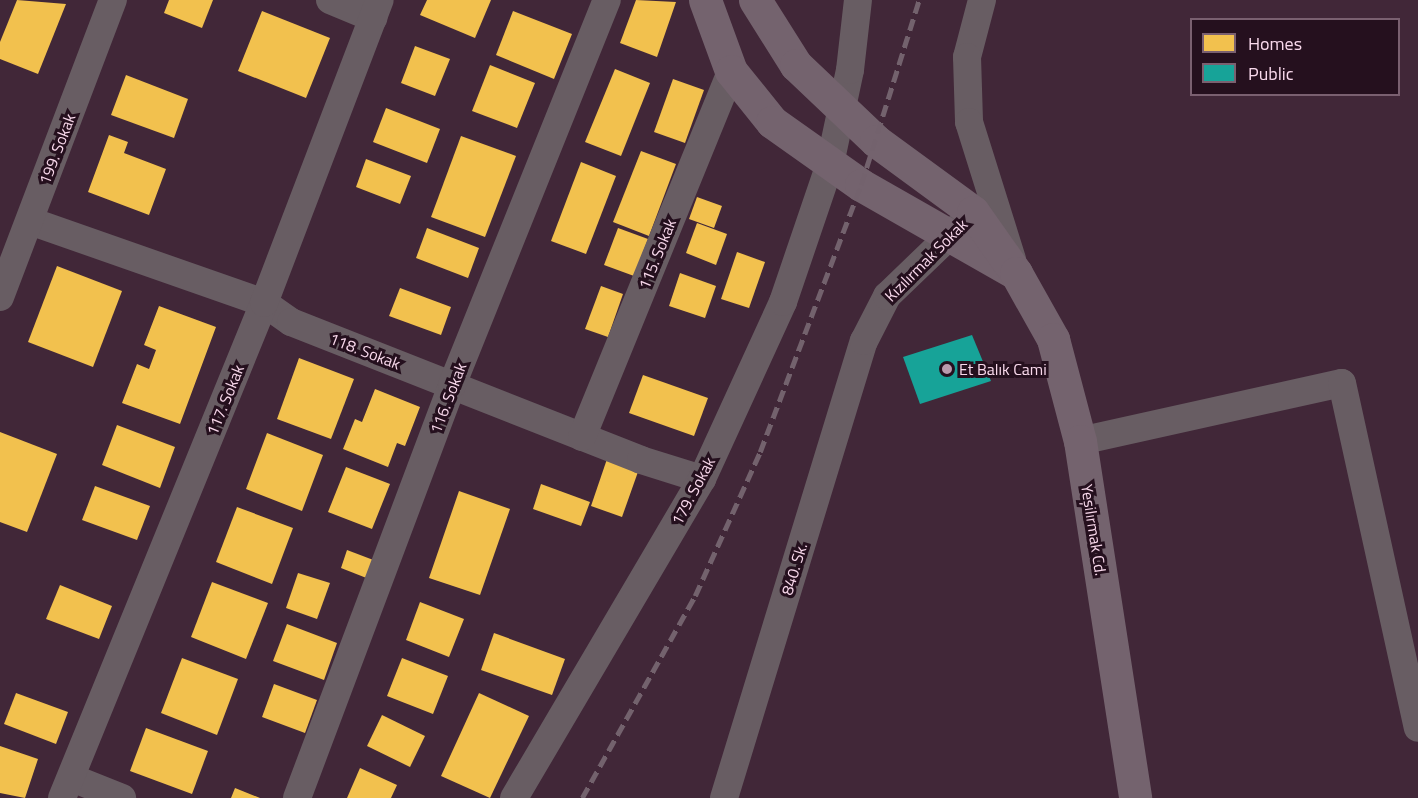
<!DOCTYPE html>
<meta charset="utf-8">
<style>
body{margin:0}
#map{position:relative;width:1418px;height:798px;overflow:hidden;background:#412738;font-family:"Titillium Web",sans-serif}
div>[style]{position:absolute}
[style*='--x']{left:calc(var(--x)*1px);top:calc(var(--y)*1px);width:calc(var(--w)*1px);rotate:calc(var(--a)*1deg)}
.homes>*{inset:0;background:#f2c14e}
.public>*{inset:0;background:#17a398}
.minor>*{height:28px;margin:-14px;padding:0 14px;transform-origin:14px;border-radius:14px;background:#685d63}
.major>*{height:33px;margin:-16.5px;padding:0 16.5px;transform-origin:16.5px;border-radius:16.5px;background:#74636e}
.rail>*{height:4.5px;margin-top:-2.25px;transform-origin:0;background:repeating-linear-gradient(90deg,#73626d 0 12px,transparent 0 18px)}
.dots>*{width:16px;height:16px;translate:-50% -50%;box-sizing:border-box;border:3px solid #25101e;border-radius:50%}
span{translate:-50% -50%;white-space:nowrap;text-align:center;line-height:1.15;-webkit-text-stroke:6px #25101e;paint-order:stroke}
.street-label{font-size:16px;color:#f9d9ec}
.poi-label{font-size:16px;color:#f9d9ec}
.left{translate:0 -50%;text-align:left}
.legend{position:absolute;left:1190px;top:18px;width:210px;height:78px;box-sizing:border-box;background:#25101e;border:2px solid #7a6070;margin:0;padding:8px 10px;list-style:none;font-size:18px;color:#f9d9ec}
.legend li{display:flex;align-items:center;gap:12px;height:30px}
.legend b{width:30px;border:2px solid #7a6070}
</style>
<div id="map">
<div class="homes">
<i style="clip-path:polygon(17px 0,66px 4px,38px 74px,0 59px,0 42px)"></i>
<i style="clip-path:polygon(169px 0,213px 0,202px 28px,164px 13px)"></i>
<i style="clip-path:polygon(427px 0,491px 0,475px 38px,420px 15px)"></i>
<i style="clip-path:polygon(636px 0,676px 2px,657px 57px,620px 43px)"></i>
<i style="clip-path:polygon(262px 11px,330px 38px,306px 98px,238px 71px)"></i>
<i style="clip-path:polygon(513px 11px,572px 34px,554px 79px,496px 55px)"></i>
<i style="clip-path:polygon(415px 46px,450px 59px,435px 96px,401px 83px)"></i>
<i style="clip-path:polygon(490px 65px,535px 83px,517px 128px,472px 111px)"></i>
<i style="clip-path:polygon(615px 69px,650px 83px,621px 156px,585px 142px)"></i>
<i style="clip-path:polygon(126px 75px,188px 99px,174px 138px,111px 115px)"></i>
<i style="clip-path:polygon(673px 79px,704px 90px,685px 143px,654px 132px)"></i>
<i style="clip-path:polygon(386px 108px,440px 129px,427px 163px,373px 142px)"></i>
<i style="clip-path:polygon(109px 135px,128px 142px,124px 153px,166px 169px,149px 215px,88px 192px)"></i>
<i style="clip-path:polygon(461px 136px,516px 156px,485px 237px,431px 217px)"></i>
<i style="clip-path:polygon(641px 151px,676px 164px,649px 236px,613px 222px)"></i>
<i style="clip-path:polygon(366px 159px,411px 176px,400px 204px,356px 187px)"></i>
<i style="clip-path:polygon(581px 162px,616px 176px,586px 254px,551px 241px)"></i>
<i style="clip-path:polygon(697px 197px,722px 206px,714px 228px,689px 219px)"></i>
<i style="clip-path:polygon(697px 223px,727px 234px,716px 265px,686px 253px)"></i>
<i style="clip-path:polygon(427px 228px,479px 248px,468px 278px,416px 258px)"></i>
<i style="clip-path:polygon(618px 228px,648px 239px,634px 276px,604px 265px)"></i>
<i style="clip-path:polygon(737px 252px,765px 262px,749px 308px,721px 299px)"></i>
<i style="clip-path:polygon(57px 266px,122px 291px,93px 367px,28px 342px)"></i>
<i style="clip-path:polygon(680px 273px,716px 286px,705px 318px,669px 306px)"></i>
<i style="clip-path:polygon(601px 286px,623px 294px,608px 337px,585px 329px)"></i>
<i style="clip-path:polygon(400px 288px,451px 307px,441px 335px,389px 316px)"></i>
<i style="clip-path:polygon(159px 306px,216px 327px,180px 424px,122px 403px,137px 364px,149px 369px,156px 350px,144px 345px)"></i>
<i style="clip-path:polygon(299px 358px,354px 379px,331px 439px,277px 419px)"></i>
<i style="clip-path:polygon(643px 375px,708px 398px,694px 436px,629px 413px)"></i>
<i style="clip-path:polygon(375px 389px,420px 407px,405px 446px,397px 443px,388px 467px,343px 449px,355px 419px,362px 422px)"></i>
<i style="clip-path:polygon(117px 425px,175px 447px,160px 488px,102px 465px)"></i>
<i style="clip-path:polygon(0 432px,57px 454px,27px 532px,0 522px)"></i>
<i style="clip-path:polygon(267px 433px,323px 455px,302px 511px,246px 489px)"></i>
<i style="clip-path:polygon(607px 459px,639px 469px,622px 517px,591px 506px)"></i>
<i style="clip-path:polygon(346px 467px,390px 484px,372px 529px,328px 512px)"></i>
<i style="clip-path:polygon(541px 484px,590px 502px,581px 526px,533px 509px)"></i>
<i style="clip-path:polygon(95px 486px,150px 506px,137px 540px,82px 520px)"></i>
<i style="clip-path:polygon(459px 491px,510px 509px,480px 595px,429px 578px)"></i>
<i style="clip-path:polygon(237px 507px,293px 528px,272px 584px,216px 562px)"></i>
<i style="clip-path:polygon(347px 550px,376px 561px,369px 579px,341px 568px)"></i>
<i style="clip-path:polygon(298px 573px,330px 583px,317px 619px,286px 608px)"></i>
<i style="clip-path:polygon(212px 582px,268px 603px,246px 659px,191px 637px)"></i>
<i style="clip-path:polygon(60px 585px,112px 606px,99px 639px,46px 619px)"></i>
<i style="clip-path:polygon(420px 602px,464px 619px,449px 657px,406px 640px)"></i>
<i style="clip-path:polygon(287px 624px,337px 643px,324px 680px,273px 661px)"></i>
<i style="clip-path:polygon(494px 633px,565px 659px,552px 695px,481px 670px)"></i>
<i style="clip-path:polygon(182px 658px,238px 679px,217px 735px,161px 713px)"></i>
<i style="clip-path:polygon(402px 658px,448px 676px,433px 714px,387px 696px)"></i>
<i style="clip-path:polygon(274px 684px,317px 700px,305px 733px,262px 717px)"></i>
<i style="clip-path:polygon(16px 693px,68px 712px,56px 744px,4px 724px)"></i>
<i style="clip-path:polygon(479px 693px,529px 716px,490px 798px,441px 776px)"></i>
<i style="clip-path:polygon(382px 715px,425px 736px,410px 767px,367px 746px)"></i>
<i style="clip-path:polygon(146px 728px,208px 751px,192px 794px,130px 771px)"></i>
<i style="clip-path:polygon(0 746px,38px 759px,25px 798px,0 793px)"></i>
<i style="clip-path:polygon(360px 768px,397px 785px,391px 798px,347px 798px)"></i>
<i style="clip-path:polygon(235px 788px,260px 798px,231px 798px)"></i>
</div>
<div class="public">
<i style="clip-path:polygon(972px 335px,991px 381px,920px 404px,903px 357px)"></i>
</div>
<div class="minor">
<i style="--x:330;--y:0;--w:47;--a:22.7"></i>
<i style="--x:982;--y:0;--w:59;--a:104.7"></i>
<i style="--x:967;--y:57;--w:65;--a:88.2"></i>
<i style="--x:969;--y:122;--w:144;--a:72.6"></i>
<i style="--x:30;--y:221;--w:248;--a:19.3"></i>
<i style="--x:264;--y:303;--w:33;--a:35"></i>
<i style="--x:291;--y:322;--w:376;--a:21.5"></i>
<i style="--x:641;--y:460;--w:64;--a:17.3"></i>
<i style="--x:0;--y:297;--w:318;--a:-69.2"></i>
<i style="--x:582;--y:437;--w:395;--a:-67.8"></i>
<i style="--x:1080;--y:441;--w:268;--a:-12.5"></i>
<i style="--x:1342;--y:383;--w:353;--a:77.6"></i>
<i style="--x:72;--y:778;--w:54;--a:21.8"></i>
<i style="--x:62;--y:798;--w:535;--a:-67.8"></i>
<i style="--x:264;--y:303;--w:324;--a:-69.1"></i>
<i style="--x:297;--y:798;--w:441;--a:-69.4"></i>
<i style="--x:452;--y:385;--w:415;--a:-68.1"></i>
<i style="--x:514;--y:798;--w:370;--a:-59.5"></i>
<i style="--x:702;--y:479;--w:195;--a:-65.4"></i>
<i style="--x:783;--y:302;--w:146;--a:-71.2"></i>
<i style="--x:830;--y:164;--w:96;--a:-78"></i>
<i style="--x:850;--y:70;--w:70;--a:-83.5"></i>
<i style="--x:724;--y:798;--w:478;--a:-73"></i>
<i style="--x:864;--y:341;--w:51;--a:-62.9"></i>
<i style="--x:887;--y:296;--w:110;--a:-43.9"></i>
</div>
<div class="major">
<i style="--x:705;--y:0;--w:76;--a:69.9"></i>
<i style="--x:731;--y:71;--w:65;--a:51.2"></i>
<i style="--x:772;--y:122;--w:109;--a:35.3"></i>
<i style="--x:861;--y:185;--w:174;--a:29.7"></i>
<i style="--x:755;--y:0;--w:77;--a:57.8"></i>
<i style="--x:796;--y:65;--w:110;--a:43.5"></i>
<i style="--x:876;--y:141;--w:120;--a:36.2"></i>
<i style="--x:973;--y:212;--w:75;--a:54.8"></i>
<i style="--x:1016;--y:273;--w:76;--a:60.7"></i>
<i style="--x:1053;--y:339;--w:106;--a:75.2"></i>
<i style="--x:1080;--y:441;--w:361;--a:81.2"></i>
</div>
<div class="rail">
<i style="--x:582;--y:798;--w:231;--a:-60.8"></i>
<i style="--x:695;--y:596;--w:158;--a:-65.7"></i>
<i style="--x:760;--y:452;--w:285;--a:-69.3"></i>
<i style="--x:861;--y:185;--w:194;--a:-72.6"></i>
</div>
<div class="dots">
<i style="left:947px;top:369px;background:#b99bad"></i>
</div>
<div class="street-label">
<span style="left:57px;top:149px;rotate:-69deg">199. Sokak</span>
<span style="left:657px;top:254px;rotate:-68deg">115. Sokak</span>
<span style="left:926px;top:260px;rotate:-45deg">Kızılırmak Sokak</span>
<span style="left:365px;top:351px;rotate:21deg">118. Sokak</span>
<span style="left:448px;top:398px;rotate:-69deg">116. Sokak</span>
<span style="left:225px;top:400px;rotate:-68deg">117. Sokak</span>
<span style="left:693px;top:491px;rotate:-62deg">179. Sokak</span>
<span style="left:1094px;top:530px;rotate:81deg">Yeşilırmak Cd.</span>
<span style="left:794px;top:569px;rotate:-73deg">840. Sk.</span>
</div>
<div class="poi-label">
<span class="left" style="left:959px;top:369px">Et Balık Cami</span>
</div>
<ul class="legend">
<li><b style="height:16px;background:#f2c14e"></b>Homes</li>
<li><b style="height:16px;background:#17a398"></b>Public</li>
</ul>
</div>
